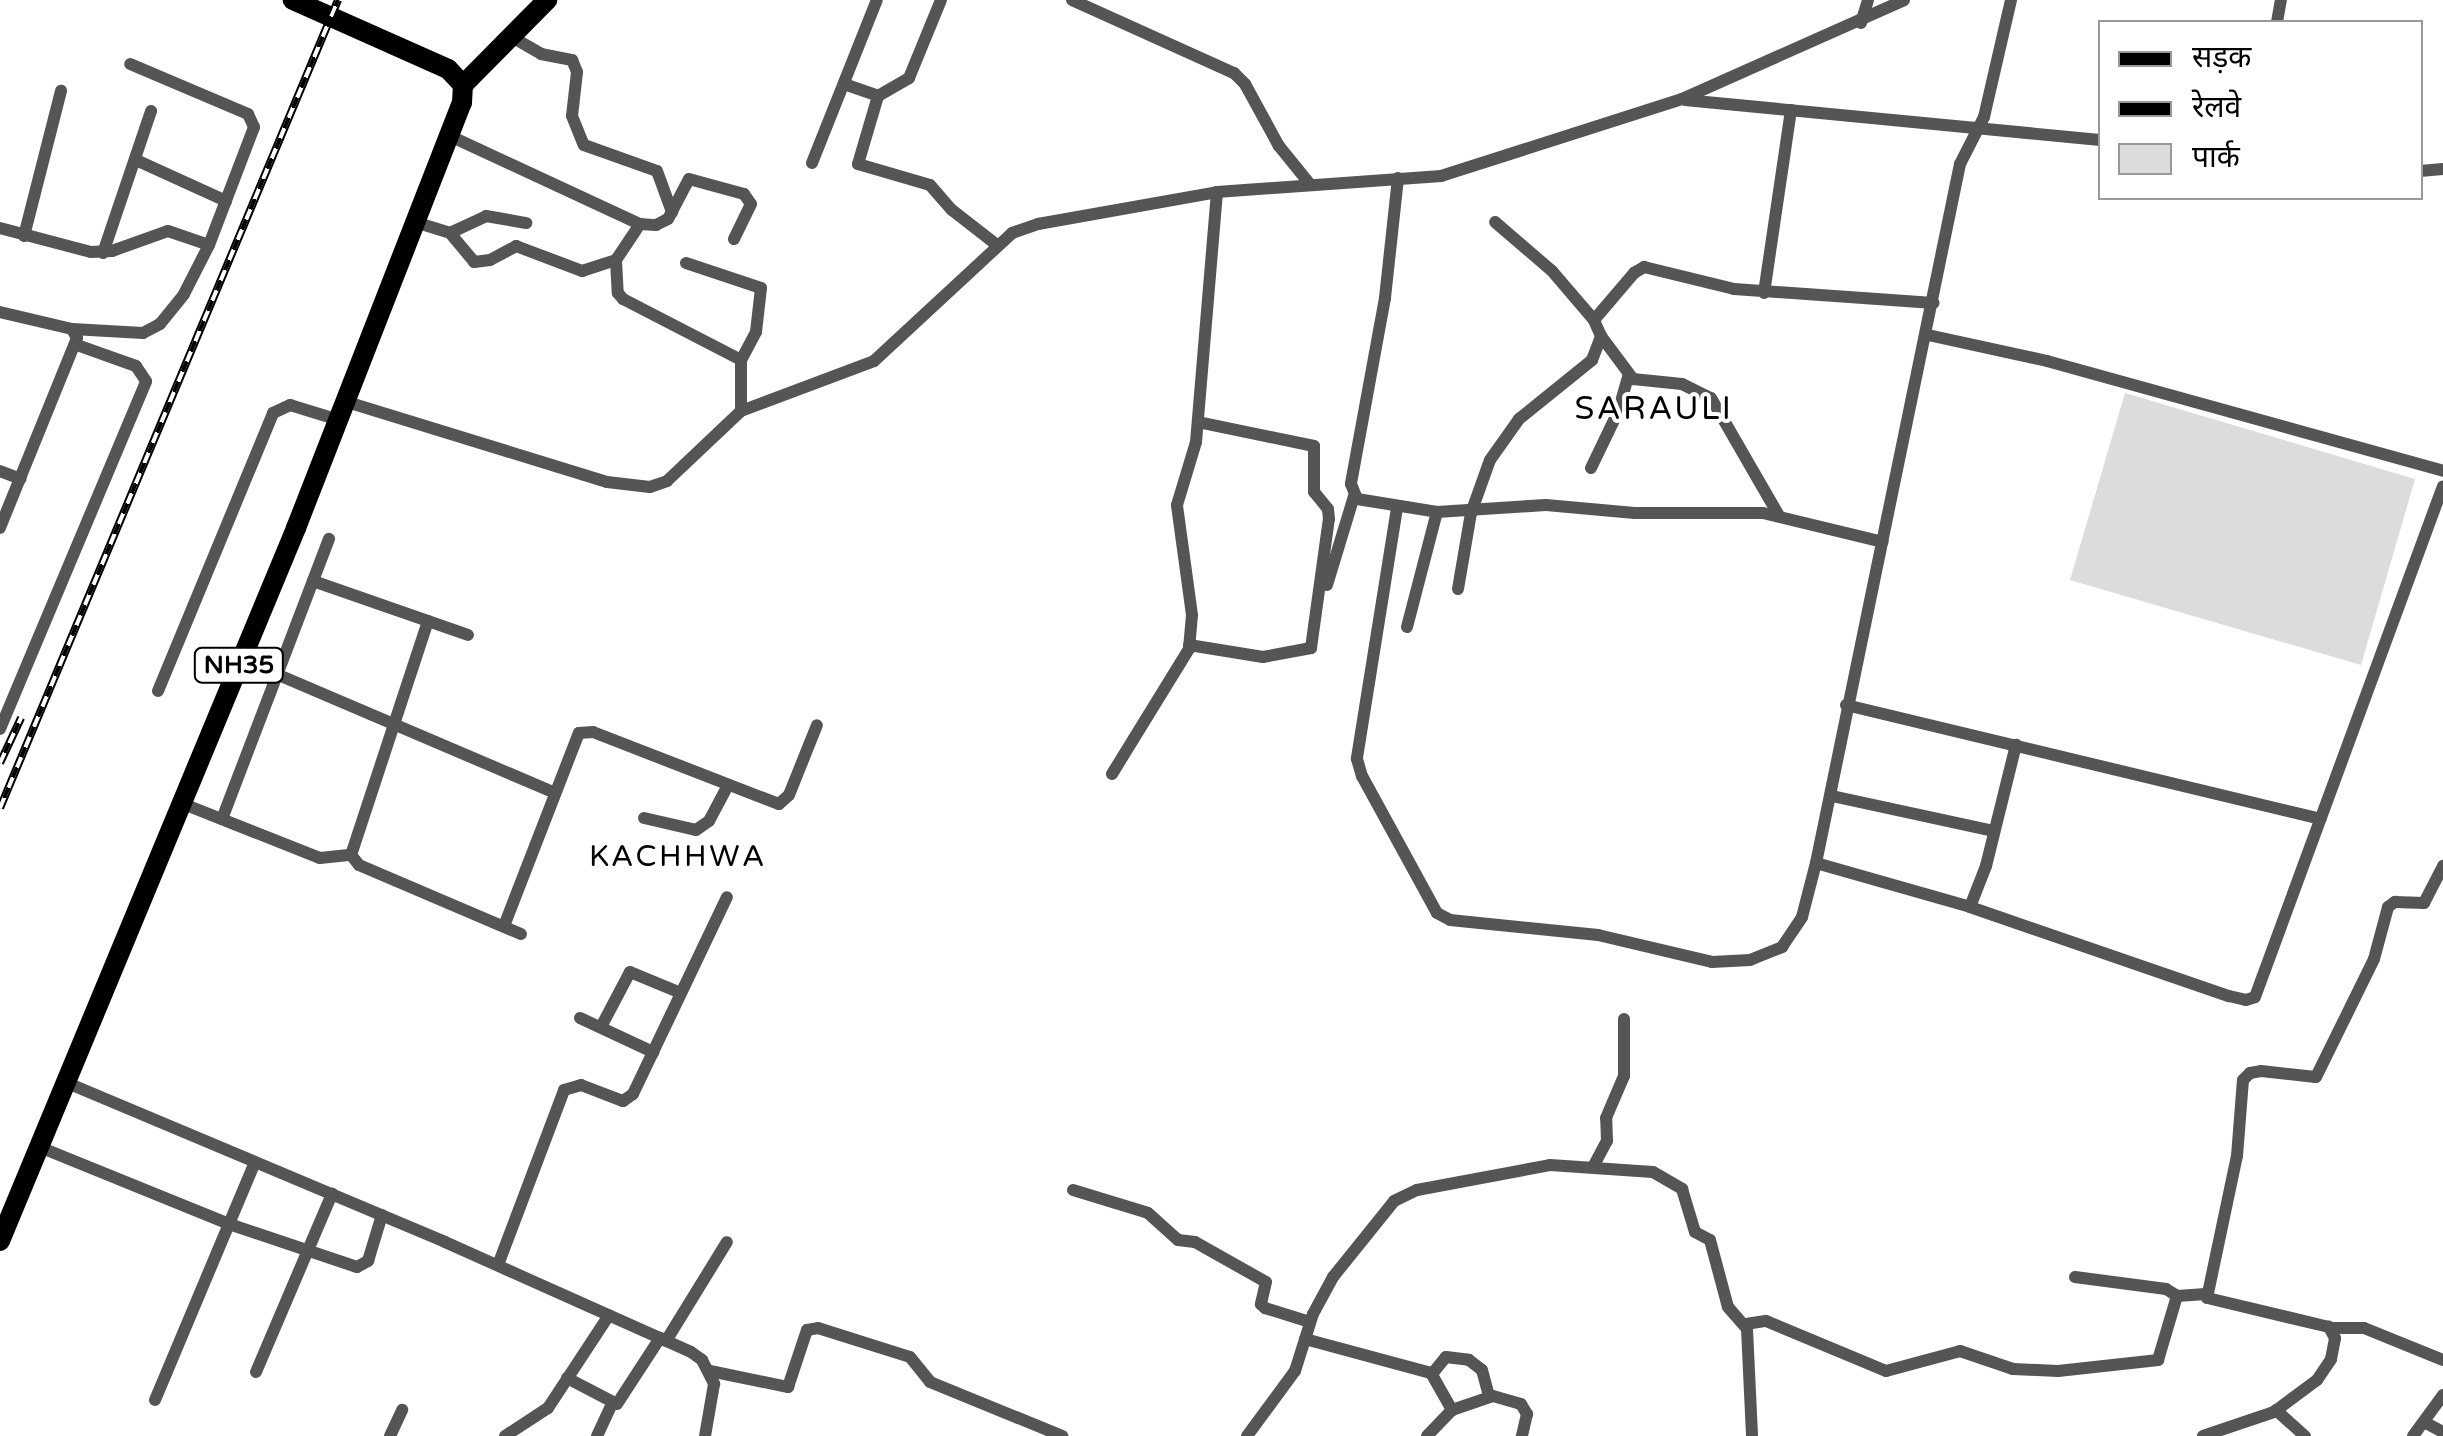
<!DOCTYPE html>
<meta charset="utf-8">
<style>
body{margin:0}
#map{position:relative;width:2443px;height:1436px;overflow:hidden;background:#fff;font-family:"Varela Round","Noto Sans Devanagari",sans-serif}
div>[style]{position:absolute}
[style*='--x']{left:calc(var(--x)*1px);top:calc(var(--y)*1px);width:calc(var(--w)*1px);rotate:calc(var(--a)*1deg)}
.green>*{inset:0;background:#dcdcdc}
.minor>*{height:12px;margin:-6px;padding:0 6px;transform-origin:6px;border-radius:6px;background:#555}
.primary>*{height:20px;margin:-10px;padding:0 10px;transform-origin:10px;border-radius:10px;background:#000}
.trunk>*{height:20px;margin:-10px;padding:0 10px;transform-origin:10px;border-radius:10px;background:#000}
.rail>*{height:8px;margin-top:-4px;transform-origin:0;background:repeating-linear-gradient(90deg,#fff 0 11px,#000 0 22px);box-sizing:border-box;border-block:2px solid #000}
span{translate:-50% -50%;white-space:nowrap;text-align:center;line-height:1.15;-webkit-text-stroke:8px #fff;paint-order:stroke}
.shield-label span{padding:2px 8px;background:#fff;border:2px solid;border-radius:8px;-webkit-text-stroke-width:0}
.shield-label{font-size:25px;color:#000;font-weight:700}
.neighbourhood-label{font-size:30px;color:#000;letter-spacing:2.5px}
.quarter-label{font-size:32px;color:#000;letter-spacing:2.5px}
.legend{position:absolute;left:2098px;top:20px;width:325px;height:180px;box-sizing:border-box;background:#fff;border:2px solid #999;margin:0;padding:12px 18px;list-style:none;font-size:30px;color:#000}
.legend li{display:flex;align-items:center;gap:20px;height:50px}
.legend b{width:50px;border:2px solid #999}
</style>
<div id="map">
<div class="green">
<i style="clip-path:polygon(2125px 393px,2415px 479px,2361px 665px,2070px 580px)"></i>
</div>
<div class="minor">
<i style="--x:1072;--y:0;--w:178;--a:24.3"></i>
<i style="--x:1234;--y:73;--w:16;--a:45"></i>
<i style="--x:1245;--y:84;--w:71;--a:61.3"></i>
<i style="--x:1279;--y:146;--w:48;--a:51"></i>
<i style="--x:2277;--y:22;--w:22;--a:-80"></i>
<i style="--x:1861;--y:23;--w:24;--a:-73"></i>
<i style="--x:512;--y:37;--w:34;--a:30"></i>
<i style="--x:541;--y:54;--w:32;--a:11"></i>
<i style="--x:572;--y:60;--w:13;--a:67"></i>
<i style="--x:577;--y:72;--w:44;--a:96.5"></i>
<i style="--x:572;--y:116;--w:31;--a:68"></i>
<i style="--x:584;--y:145;--w:77;--a:19.6"></i>
<i style="--x:657;--y:171;--w:44;--a:69.9"></i>
<i style="--x:844;--y:84;--w:36;--a:19"></i>
<i style="--x:878;--y:96;--w:36;--a:-30"></i>
<i style="--x:909;--y:78;--w:84;--a:-67.7"></i>
<i style="--x:878;--y:96;--w:71;--a:106.4"></i>
<i style="--x:858;--y:164;--w:75;--a:16.3"></i>
<i style="--x:930;--y:185;--w:33;--a:49"></i>
<i style="--x:952;--y:210;--w:57;--a:37.9"></i>
<i style="--x:1685;--y:100;--w:417;--a:5.5"></i>
<i style="--x:450;--y:136;--w:209;--a:24.9"></i>
<i style="--x:640;--y:224;--w:16;--a:4"></i>
<i style="--x:656;--y:225;--w:13;--a:-27"></i>
<i style="--x:668;--y:219;--w:45;--a:-62.3"></i>
<i style="--x:689;--y:179;--w:57;--a:15.3"></i>
<i style="--x:744;--y:194;--w:12;--a:55"></i>
<i style="--x:751;--y:204;--w:39;--a:116"></i>
<i style="--x:136;--y:160;--w:99;--a:24.5"></i>
<i style="--x:812;--y:163;--w:175;--a:-68.3"></i>
<i style="--x:2420;--y:171;--w:23;--a:-5"></i>
<i style="--x:1398;--y:178;--w:121;--a:96.2"></i>
<i style="--x:1385;--y:298;--w:189;--a:100.4"></i>
<i style="--x:1351;--y:484;--w:16;--a:68"></i>
<i style="--x:1357;--y:499;--w:81;--a:9.2"></i>
<i style="--x:1437;--y:512;--w:109;--a:-3.7"></i>
<i style="--x:1546;--y:505;--w:89;--a:5.1"></i>
<i style="--x:1635;--y:513;--w:128;--a:0"></i>
<i style="--x:1763;--y:513;--w:123;--a:13.6"></i>
<i style="--x:418;--y:223;--w:34;--a:17"></i>
<i style="--x:450;--y:233;--w:38;--a:50"></i>
<i style="--x:474;--y:262;--w:16;--a:-7"></i>
<i style="--x:490;--y:260;--w:30;--a:-28"></i>
<i style="--x:516;--y:246;--w:71;--a:20.7"></i>
<i style="--x:582;--y:271;--w:36;--a:-18"></i>
<i style="--x:616;--y:260;--w:43;--a:-56.3"></i>
<i style="--x:0;--y:228;--w:94;--a:14.8"></i>
<i style="--x:91;--y:252;--w:21;--a:-3"></i>
<i style="--x:112;--y:251;--w:59;--a:-19.7"></i>
<i style="--x:168;--y:231;--w:43;--a:18.9"></i>
<i style="--x:450;--y:233;--w:40;--a:-25"></i>
<i style="--x:486;--y:216;--w:41;--a:9.9"></i>
<i style="--x:24;--y:236;--w:150;--a:-75.7"></i>
<i style="--x:103;--y:253;--w:150;--a:-71.3"></i>
<i style="--x:616;--y:260;--w:33;--a:87"></i>
<i style="--x:618;--y:293;--w:8;--a:50"></i>
<i style="--x:623;--y:299;--w:133;--a:27.3"></i>
<i style="--x:741;--y:360;--w:51;--a:90"></i>
<i style="--x:686;--y:263;--w:79;--a:18.4"></i>
<i style="--x:761;--y:288;--w:44;--a:96.5"></i>
<i style="--x:756;--y:332;--w:32;--a:118"></i>
<i style="--x:1764;--y:293;--w:185;--a:-81.6"></i>
<i style="--x:0;--y:312;--w:74;--a:13.3"></i>
<i style="--x:72;--y:329;--w:10;--a:61"></i>
<i style="--x:77;--y:338;--w:205;--a:112.1"></i>
<i style="--x:1594;--y:320;--w:62;--a:-49.6"></i>
<i style="--x:1634;--y:273;--w:12;--a:-31"></i>
<i style="--x:1644;--y:267;--w:93;--a:13.7"></i>
<i style="--x:1734;--y:289;--w:200;--a:4"></i>
<i style="--x:72;--y:329;--w:71;--a:3.2"></i>
<i style="--x:143;--y:333;--w:19;--a:-28"></i>
<i style="--x:160;--y:324;--w:38;--a:-51"></i>
<i style="--x:184;--y:294;--w:55;--a:-63"></i>
<i style="--x:209;--y:245;--w:126;--a:-69.1"></i>
<i style="--x:254;--y:127;--w:14;--a:-115"></i>
<i style="--x:248;--y:114;--w:128;--a:-157"></i>
<i style="--x:1928;--y:335;--w:122;--a:12.3"></i>
<i style="--x:2047;--y:361;--w:411;--a:15.5"></i>
<i style="--x:1601;--y:336;--w:54;--a:53.3"></i>
<i style="--x:1633;--y:379;--w:49;--a:5.8"></i>
<i style="--x:1682;--y:384;--w:32;--a:26"></i>
<i style="--x:1711;--y:398;--w:136;--a:60"></i>
<i style="--x:347;--y:402;--w:272;--a:17.1"></i>
<i style="--x:607;--y:482;--w:43;--a:6.6"></i>
<i style="--x:650;--y:487;--w:18;--a:-19"></i>
<i style="--x:667;--y:481;--w:102;--a:-43.4"></i>
<i style="--x:741;--y:411;--w:142;--a:-20.6"></i>
<i style="--x:874;--y:361;--w:188;--a:-42.8"></i>
<i style="--x:1012;--y:233;--w:28;--a:-19"></i>
<i style="--x:1038;--y:224;--w:182;--a:-10.1"></i>
<i style="--x:1217;--y:192;--w:225;--a:-4.1"></i>
<i style="--x:1441;--y:176;--w:253;--a:-17.7"></i>
<i style="--x:1682;--y:99;--w:243;--a:-24"></i>
<i style="--x:1591;--y:468;--w:62;--a:-64.3"></i>
<i style="--x:1618;--y:412;--w:37;--a:-74"></i>
<i style="--x:0;--y:471;--w:22;--a:21"></i>
<i style="--x:1397;--y:508;--w:254;--a:99.1"></i>
<i style="--x:1357;--y:759;--w:18;--a:74"></i>
<i style="--x:1362;--y:776;--w:156;--a:61.3"></i>
<i style="--x:1437;--y:913;--w:15;--a:28"></i>
<i style="--x:1450;--y:920;--w:149;--a:5.8"></i>
<i style="--x:1598;--y:935;--w:117;--a:13.3"></i>
<i style="--x:1712;--y:962;--w:38;--a:-3"></i>
<i style="--x:1750;--y:960;--w:35;--a:-22"></i>
<i style="--x:1782;--y:947;--w:36;--a:-56"></i>
<i style="--x:1802;--y:917;--w:56;--a:-75.5"></i>
<i style="--x:1816;--y:863;--w:714;--a:-78.36"></i>
<i style="--x:1960;--y:164;--w:53;--a:-62.9"></i>
<i style="--x:1984;--y:117;--w:120;--a:-77"></i>
<i style="--x:313;--y:581;--w:164;--a:19.2"></i>
<i style="--x:1327;--y:585;--w:93;--a:-73.1"></i>
<i style="--x:1458;--y:589;--w:77;--a:-80.3"></i>
<i style="--x:1471;--y:513;--w:56;--a:-70.3"></i>
<i style="--x:1490;--y:460;--w:50;--a:-54.7"></i>
<i style="--x:1519;--y:419;--w:94;--a:-38.9"></i>
<i style="--x:1592;--y:360;--w:26;--a:-69"></i>
<i style="--x:1601;--y:336;--w:17;--a:-114"></i>
<i style="--x:1594;--y:320;--w:65;--a:-130.6"></i>
<i style="--x:1552;--y:271;--w:75;--a:-139.3"></i>
<i style="--x:428;--y:621;--w:246;--a:108.2"></i>
<i style="--x:351;--y:855;--w:13;--a:51"></i>
<i style="--x:359;--y:865;--w:176;--a:23.1"></i>
<i style="--x:1407;--y:627;--w:119;--a:-75.4"></i>
<i style="--x:1189;--y:645;--w:75;--a:9.2"></i>
<i style="--x:1263;--y:657;--w:49;--a:-10.6"></i>
<i style="--x:1311;--y:648;--w:130;--a:-82.1"></i>
<i style="--x:1329;--y:519;--w:10;--a:-96"></i>
<i style="--x:1328;--y:509;--w:22;--a:-129"></i>
<i style="--x:1314;--y:492;--w:46;--a:-90"></i>
<i style="--x:1314;--y:446;--w:118;--a:-168.3"></i>
<i style="--x:241;--y:659;--w:341;--a:23.1"></i>
<i style="--x:158;--y:691;--w:301;--a:-67.5"></i>
<i style="--x:273;--y:413;--w:19;--a:-25"></i>
<i style="--x:290;--y:405;--w:51;--a:17"></i>
<i style="--x:1846;--y:705;--w:488;--a:13.5"></i>
<i style="--x:0;--y:729;--w:377;--a:-67.2"></i>
<i style="--x:146;--y:381;--w:18;--a:-124"></i>
<i style="--x:136;--y:366;--w:63;--a:-160.4"></i>
<i style="--x:1112;--y:774;--w:147;--a:-58.4"></i>
<i style="--x:1189;--y:649;--w:34;--a:-85"></i>
<i style="--x:1192;--y:615;--w:111;--a:-97.8"></i>
<i style="--x:1177;--y:505;--w:66;--a:-73.2"></i>
<i style="--x:1196;--y:442;--w:251;--a:-85.2"></i>
<i style="--x:1832;--y:796;--w:166;--a:12.2"></i>
<i style="--x:181;--y:803;--w:149;--a:21.6"></i>
<i style="--x:320;--y:858;--w:31;--a:-6"></i>
<i style="--x:644;--y:818;--w:53;--a:13"></i>
<i style="--x:696;--y:830;--w:16;--a:-35"></i>
<i style="--x:709;--y:821;--w:40;--a:-62"></i>
<i style="--x:222;--y:819;--w:300;--a:-69.1"></i>
<i style="--x:1816;--y:863;--w:160;--a:15.9"></i>
<i style="--x:1970;--y:907;--w:274;--a:19"></i>
<i style="--x:2229;--y:996;--w:17;--a:13"></i>
<i style="--x:2246;--y:1000;--w:9;--a:-18"></i>
<i style="--x:2255;--y:997;--w:544;--a:-69.8"></i>
<i style="--x:1970;--y:907;--w:44;--a:-68.7"></i>
<i style="--x:1986;--y:866;--w:125;--a:-76.1"></i>
<i style="--x:504;--y:926;--w:207;--a:-68.8"></i>
<i style="--x:579;--y:733;--w:14;--a:-4"></i>
<i style="--x:593;--y:732;--w:199;--a:21.2"></i>
<i style="--x:779;--y:804;--w:13;--a:-42"></i>
<i style="--x:789;--y:795;--w:75;--a:-68.2"></i>
<i style="--x:580;--y:1018;--w:81;--a:25"></i>
<i style="--x:601;--y:1027;--w:62;--a:-62.2"></i>
<i style="--x:630;--y:972;--w:55;--a:22.4"></i>
<i style="--x:65;--y:1082;--w:412;--a:22.8"></i>
<i style="--x:445;--y:1242;--w:269;--a:24.1"></i>
<i style="--x:691;--y:1352;--w:14;--a:36"></i>
<i style="--x:702;--y:1360;--w:27;--a:63"></i>
<i style="--x:714;--y:1384;--w:53;--a:99.8"></i>
<i style="--x:37;--y:1146;--w:207;--a:22.1"></i>
<i style="--x:229;--y:1224;--w:135;--a:18.6"></i>
<i style="--x:357;--y:1267;--w:13;--a:-29"></i>
<i style="--x:368;--y:1261;--w:48;--a:-73.1"></i>
<i style="--x:1593;--y:1167;--w:30;--a:-62"></i>
<i style="--x:1607;--y:1141;--w:23;--a:-92"></i>
<i style="--x:1606;--y:1118;--w:46;--a:-66.8"></i>
<i style="--x:1624;--y:1076;--w:57;--a:-90"></i>
<i style="--x:1073;--y:1190;--w:78;--a:17"></i>
<i style="--x:1148;--y:1213;--w:40;--a:42"></i>
<i style="--x:1178;--y:1240;--w:17;--a:7"></i>
<i style="--x:1195;--y:1242;--w:81;--a:29.4"></i>
<i style="--x:1266;--y:1282;--w:23;--a:103"></i>
<i style="--x:1261;--y:1304;--w:6;--a:45"></i>
<i style="--x:1265;--y:1308;--w:47;--a:17.3"></i>
<i style="--x:498;--y:1265;--w:187;--a:-69.3"></i>
<i style="--x:564;--y:1090;--w:18;--a:-16"></i>
<i style="--x:581;--y:1085;--w:45;--a:20.9"></i>
<i style="--x:623;--y:1101;--w:12;--a:-35"></i>
<i style="--x:633;--y:1094;--w:218;--a:-64.5"></i>
<i style="--x:2075;--y:1277;--w:92;--a:7.5"></i>
<i style="--x:2166;--y:1289;--w:13;--a:32"></i>
<i style="--x:1746;--y:1324;--w:20;--a:-9"></i>
<i style="--x:1766;--y:1321;--w:130;--a:22.6"></i>
<i style="--x:1886;--y:1371;--w:77;--a:-15.1"></i>
<i style="--x:1960;--y:1351;--w:56;--a:18.8"></i>
<i style="--x:2013;--y:1369;--w:45;--a:2.5"></i>
<i style="--x:2058;--y:1371;--w:101;--a:-6.3"></i>
<i style="--x:2158;--y:1360;--w:67;--a:-73.5"></i>
<i style="--x:2177;--y:1296;--w:29;--a:-4"></i>
<i style="--x:2332;--y:1328;--w:32;--a:0"></i>
<i style="--x:2364;--y:1328;--w:85;--a:22.1"></i>
<i style="--x:1305;--y:1339;--w:131;--a:15.1"></i>
<i style="--x:1431;--y:1373;--w:43;--a:60.4"></i>
<i style="--x:1452;--y:1410;--w:36;--a:134"></i>
<i style="--x:666;--y:1341;--w:116;--a:-58.4"></i>
<i style="--x:710;--y:1371;--w:80;--a:11.6"></i>
<i style="--x:788;--y:1387;--w:60;--a:-71.6"></i>
<i style="--x:807;--y:1330;--w:11;--a:-10"></i>
<i style="--x:818;--y:1328;--w:96;--a:17.5"></i>
<i style="--x:910;--y:1357;--w:32;--a:51"></i>
<i style="--x:930;--y:1382;--w:143;--a:22.2"></i>
<i style="--x:256;--y:1372;--w:194;--a:-66.9"></i>
<i style="--x:1432;--y:1374;--w:22;--a:-51"></i>
<i style="--x:1446;--y:1357;--w:23;--a:7"></i>
<i style="--x:1469;--y:1360;--w:16;--a:38"></i>
<i style="--x:1482;--y:1370;--w:28;--a:75"></i>
<i style="--x:567;--y:1378;--w:56;--a:27.5"></i>
<i style="--x:617;--y:1404;--w:79;--a:-56.9"></i>
<i style="--x:155;--y:1400;--w:258;--a:-67.2"></i>
<i style="--x:1452;--y:1410;--w:43;--a:-18.9"></i>
<i style="--x:1493;--y:1396;--w:29;--a:16"></i>
<i style="--x:1521;--y:1404;--w:12;--a:59"></i>
<i style="--x:1527;--y:1414;--w:23;--a:103"></i>
<i style="--x:2276;--y:1410;--w:39;--a:42"></i>
<i style="--x:2424;--y:1422;--w:21;--a:28"></i>
<i style="--x:390;--y:1436;--w:29;--a:-65"></i>
<i style="--x:505;--y:1436;--w:51;--a:-33.1"></i>
<i style="--x:548;--y:1408;--w:111;--a:-56.7"></i>
<i style="--x:597;--y:1436;--w:35;--a:-65"></i>
<i style="--x:1247;--y:1436;--w:81;--a:-53.6"></i>
<i style="--x:1295;--y:1371;--w:60;--a:-72.5"></i>
<i style="--x:1313;--y:1314;--w:42;--a:-61.6"></i>
<i style="--x:1333;--y:1277;--w:97;--a:-51.2"></i>
<i style="--x:1394;--y:1201;--w:25;--a:-26"></i>
<i style="--x:1417;--y:1190;--w:135;--a:-10.6"></i>
<i style="--x:1550;--y:1165;--w:103;--a:3.9"></i>
<i style="--x:1653;--y:1172;--w:34;--a:30"></i>
<i style="--x:1682;--y:1189;--w:45;--a:73.2"></i>
<i style="--x:1695;--y:1232;--w:17;--a:28"></i>
<i style="--x:1710;--y:1240;--w:69;--a:75"></i>
<i style="--x:1728;--y:1307;--w:29;--a:49"></i>
<i style="--x:1747;--y:1329;--w:107;--a:87.3"></i>
<i style="--x:2203;--y:1436;--w:75;--a:-18.7"></i>
<i style="--x:2274;--y:1412;--w:54;--a:-36.7"></i>
<i style="--x:2317;--y:1380;--w:25;--a:-56"></i>
<i style="--x:2331;--y:1359;--w:21;--a:-79"></i>
<i style="--x:2335;--y:1338;--w:13;--a:-119"></i>
<i style="--x:2329;--y:1327;--w:125;--a:-166.6"></i>
<i style="--x:2207;--y:1298;--w:145;--a:-78.1"></i>
<i style="--x:2237;--y:1156;--w:76;--a:-85.5"></i>
<i style="--x:2243;--y:1080;--w:10;--a:-45"></i>
<i style="--x:2250;--y:1073;--w:11;--a:-10"></i>
<i style="--x:2261;--y:1071;--w:55;--a:6.2"></i>
<i style="--x:2316;--y:1077;--w:131;--a:-63.8"></i>
<i style="--x:2374;--y:959;--w:54;--a:-74.9"></i>
<i style="--x:2388;--y:907;--w:9;--a:-36"></i>
<i style="--x:2395;--y:902;--w:29;--a:2"></i>
<i style="--x:2424;--y:903;--w:42;--a:-62.8"></i>
<i style="--x:2413;--y:1436;--w:51;--a:-53.8"></i>
</div>
<div class="primary">
<i style="--x:463;--y:85;--w:120;--a:-45.3"></i>
</div>
<div class="trunk">
<i style="--x:0;--y:1241;--w:772;--a:-67.45"></i>
<i style="--x:296;--y:528;--w:456;--a:-68.7"></i>
<i style="--x:462;--y:103;--w:18;--a:-87"></i>
<i style="--x:463;--y:85;--w:22;--a:-133"></i>
<i style="--x:448;--y:69;--w:170;--a:-156"></i>
</div>
<div class="rail">
<i style="--x:0;--y:763;--w:50;--a:-65"></i>
<i style="--x:0;--y:808;--w:876;--a:-67.3"></i>
</div>
<div class="shield-label">
<span style="left:239px;top:665px">NH35</span>
</div>
<div class="neighbourhood-label">
<span style="left:678px;top:857px">KACHHWA</span>
</div>
<div class="quarter-label">
<span style="left:1654px;top:409px">SARAULI</span>
</div>
<ul class="legend">
<li><b style="height:12px;background:#000"></b>सड़क</li>
<li><b style="height:12px;background:#000"></b>रेलवे</li>
<li><b style="height:28px;background:#dcdcdc"></b>पार्क</li>
</ul>
</div>
